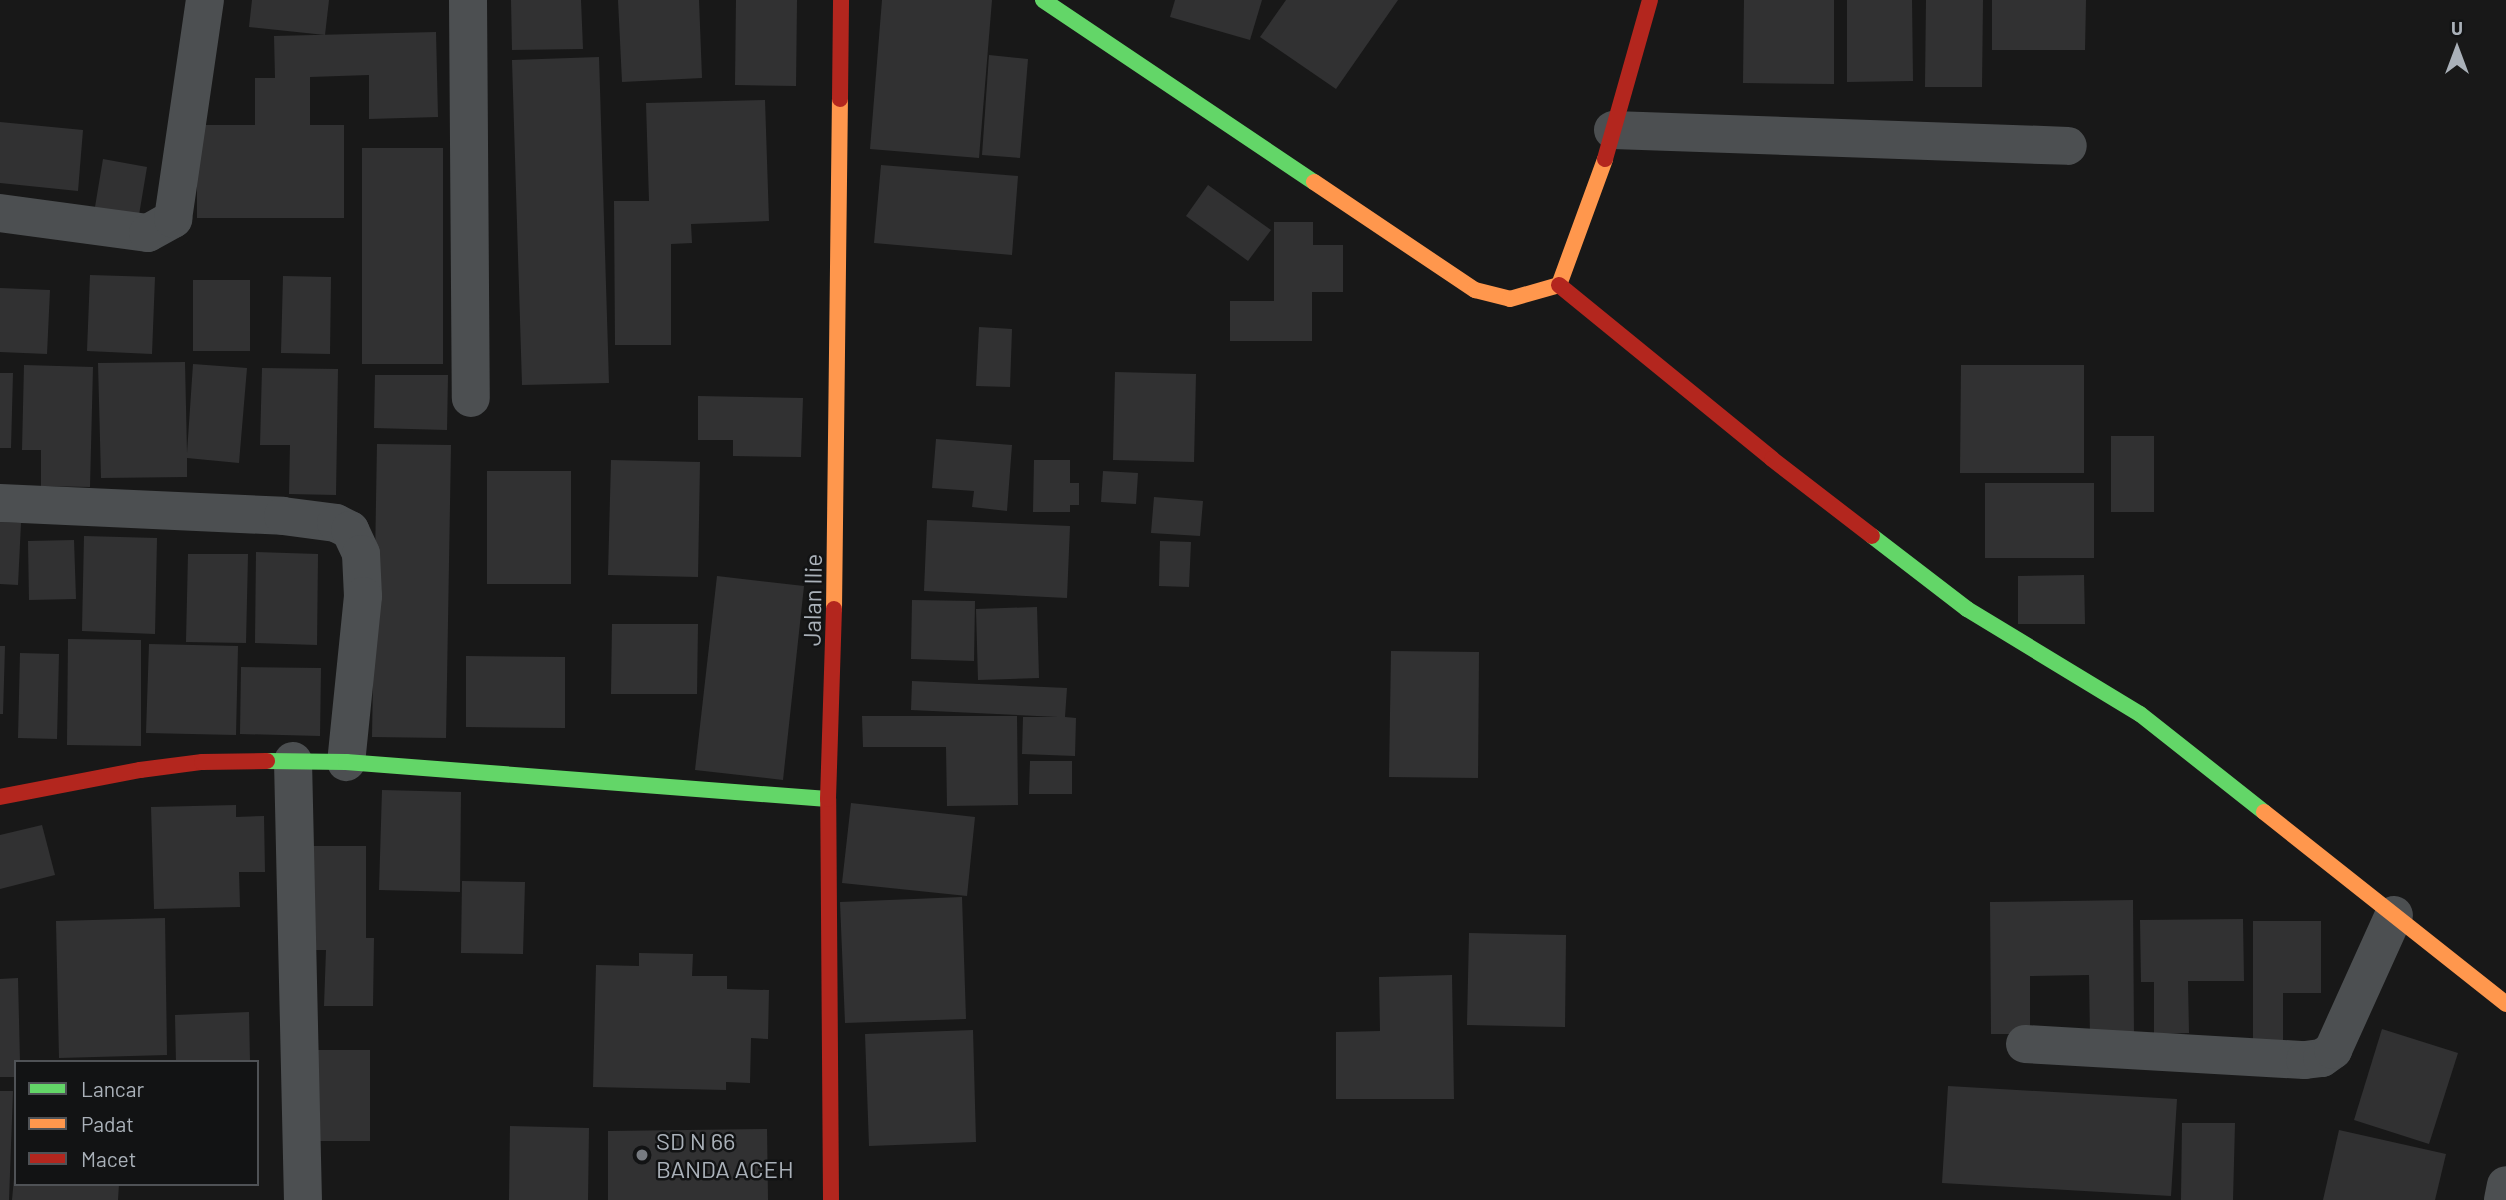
<!DOCTYPE html>
<style>
body{margin:0}
#map{position:relative;width:2506px;height:1200px;overflow:hidden;background:#181818;font-family:Barlow,sans-serif}
div>[style]{position:absolute}
[style*='--x']{left:calc(var(--x)*1px);top:calc(var(--y)*1px);width:calc(var(--w)*1px);rotate:calc(var(--a)*1deg)}
.building>*{inset:0;background:#313132}
.street>*{height:38px;margin:-19px;padding:0 19px;transform-origin:19px;border-radius:19px;background:#4c4f51}
.fast>*{height:16px;margin:-8px;padding:0 8px;transform-origin:8px;border-radius:8px;background:#63d668}
.slow>*{height:16px;margin:-8px;padding:0 8px;transform-origin:8px;border-radius:8px;background:#ff974d}
.jam>*{height:16px;margin:-8px;padding:0 8px;transform-origin:8px;border-radius:8px;background:#b3261e}
.dots>*{width:19px;height:19px;translate:-50% -50%;box-sizing:border-box;border:4px solid #121314;border-radius:50%}
span{translate:-50% -50%;white-space:nowrap;text-align:center;line-height:1.15;-webkit-text-stroke:5px #121314;paint-order:stroke}
.street-label{font-size:24px;color:#aab1b9}
.poi-label{font-size:24px;color:#aab1b9}
.left{translate:0 -50%;text-align:left}
.legend{position:absolute;left:14px;top:1060px;width:245px;height:126px;box-sizing:border-box;background:#121314;border:2px solid #4f5256;margin:0;padding:9px 12px;list-style:none;font-size:21px;color:#aab1b9}
.legend li{display:flex;align-items:center;gap:14px;height:35px}
.legend b{width:35px;border:2px solid #4f5256}
.north{position:absolute;left:2422px;top:14px;width:70px;height:70px;-webkit-text-stroke:5px #121314;paint-order:stroke;rotate:0deg;font-size:19px;font-weight:700;line-height:28px;text-align:center;color:#aab1b9}
.north::after{content:'';display:block;margin:auto;width:24px;height:32px;background:#aab1b9;clip-path:polygon(50% 0,100% 100%,50% 72%,0 100%)}
</style>
<div id="map">
<div class="building">
<i style="clip-path:polygon(252px 0,329px 0,325px 35px,249px 27px)"></i>
<i style="clip-path:polygon(511px 0,581px 0,583px 49px,512px 50px)"></i>
<i style="clip-path:polygon(618px 0,699px 0,702px 78px,622px 82px)"></i>
<i style="clip-path:polygon(736px 0,797px 0,796px 86px,735px 85px)"></i>
<i style="clip-path:polygon(882px 0,992px 0,979px 158px,870px 149px)"></i>
<i style="clip-path:polygon(1175px 0,1262px 0,1250px 40px,1170px 17px)"></i>
<i style="clip-path:polygon(1286px 0,1398px 0,1336px 89px,1260px 37px)"></i>
<i style="clip-path:polygon(1744px 0,1834px 0,1834px 84px,1743px 83px)"></i>
<i style="clip-path:polygon(1847px 0,1912px 0,1913px 81px,1847px 82px)"></i>
<i style="clip-path:polygon(1926px 0,1983px 0,1982px 87px,1925px 87px)"></i>
<i style="clip-path:polygon(1992px 0,2086px 0,2085px 50px,1992px 50px)"></i>
<i style="clip-path:polygon(436px 32px,438px 117px,369px 119px,369px 75px,310px 77px,310px 125px,344px 125px,344px 218px,197px 218px,197px 125px,255px 125px,255px 78px,275px 78px,274px 36px)"></i>
<i style="clip-path:polygon(989px 55px,1028px 59px,1020px 158px,982px 155px)"></i>
<i style="clip-path:polygon(599px 57px,609px 383px,522px 385px,512px 60px)"></i>
<i style="clip-path:polygon(765px 100px,769px 221px,691px 224px,692px 243px,671px 244px,671px 345px,615px 345px,614px 201px,649px 201px,646px 103px)"></i>
<i style="clip-path:polygon(0 122px,83px 130px,78px 191px,0 183px)"></i>
<i style="clip-path:polygon(362px 148px,443px 148px,443px 364px,362px 364px)"></i>
<i style="clip-path:polygon(103px 159px,147px 167px,137px 227px,93px 219px)"></i>
<i style="clip-path:polygon(881px 165px,1018px 176px,1012px 255px,874px 243px)"></i>
<i style="clip-path:polygon(1208px 185px,1271px 230px,1248px 261px,1186px 216px)"></i>
<i style="clip-path:polygon(1274px 222px,1313px 222px,1313px 245px,1343px 245px,1343px 292px,1312px 292px,1312px 341px,1230px 341px,1230px 301px,1274px 301px)"></i>
<i style="clip-path:polygon(90px 275px,155px 277px,152px 354px,87px 351px)"></i>
<i style="clip-path:polygon(283px 276px,331px 277px,330px 354px,281px 353px)"></i>
<i style="clip-path:polygon(193px 280px,250px 280px,250px 351px,193px 351px)"></i>
<i style="clip-path:polygon(0 288px,50px 290px,47px 354px,0 352px)"></i>
<i style="clip-path:polygon(979px 327px,1012px 329px,1010px 387px,976px 386px)"></i>
<i style="clip-path:polygon(185px 362px,187px 453px,193px 364px,247px 368px,239px 463px,187px 458px,187px 477px,101px 478px,98px 363px)"></i>
<i style="clip-path:polygon(24px 365px,93px 367px,90px 487px,41px 486px,41px 450px,22px 450px)"></i>
<i style="clip-path:polygon(1961px 365px,2084px 365px,2084px 473px,1960px 473px)"></i>
<i style="clip-path:polygon(262px 368px,338px 369px,336px 495px,289px 494px,290px 445px,260px 445px)"></i>
<i style="clip-path:polygon(1115px 372px,1196px 374px,1194px 462px,1113px 460px)"></i>
<i style="clip-path:polygon(0 373px,13px 373px,11px 448px,0 448px)"></i>
<i style="clip-path:polygon(375px 375px,448px 375px,447px 430px,374px 428px)"></i>
<i style="clip-path:polygon(698px 396px,803px 398px,801px 457px,733px 456px,733px 440px,698px 440px)"></i>
<i style="clip-path:polygon(2111px 436px,2154px 436px,2154px 512px,2111px 512px)"></i>
<i style="clip-path:polygon(936px 439px,1012px 445px,1007px 511px,972px 507px,974px 491px,932px 488px)"></i>
<i style="clip-path:polygon(377px 444px,451px 445px,446px 738px,372px 737px)"></i>
<i style="clip-path:polygon(611px 460px,700px 462px,698px 577px,608px 575px)"></i>
<i style="clip-path:polygon(1034px 460px,1070px 460px,1070px 483px,1079px 483px,1079px 505px,1070px 505px,1070px 512px,1033px 512px)"></i>
<i style="clip-path:polygon(487px 471px,571px 471px,571px 584px,487px 584px)"></i>
<i style="clip-path:polygon(1103px 471px,1138px 473px,1136px 504px,1101px 502px)"></i>
<i style="clip-path:polygon(1985px 483px,2094px 483px,2094px 558px,1985px 558px)"></i>
<i style="clip-path:polygon(1154px 497px,1203px 501px,1200px 536px,1151px 533px)"></i>
<i style="clip-path:polygon(927px 520px,1070px 526px,1067px 598px,924px 591px)"></i>
<i style="clip-path:polygon(0 522px,21px 523px,18px 585px,0 584px)"></i>
<i style="clip-path:polygon(84px 536px,157px 538px,155px 634px,82px 631px)"></i>
<i style="clip-path:polygon(74px 540px,76px 599px,29px 600px,28px 541px)"></i>
<i style="clip-path:polygon(1160px 541px,1191px 542px,1189px 587px,1159px 586px)"></i>
<i style="clip-path:polygon(256px 552px,318px 554px,317px 645px,255px 643px)"></i>
<i style="clip-path:polygon(188px 554px,248px 554px,246px 643px,186px 642px)"></i>
<i style="clip-path:polygon(2084px 575px,2085px 624px,2018px 624px,2018px 576px)"></i>
<i style="clip-path:polygon(717px 576px,804px 586px,783px 780px,695px 770px)"></i>
<i style="clip-path:polygon(912px 600px,975px 601px,974px 661px,911px 659px)"></i>
<i style="clip-path:polygon(1037px 607px,1039px 678px,978px 680px,976px 609px)"></i>
<i style="clip-path:polygon(612px 624px,698px 624px,697px 694px,611px 694px)"></i>
<i style="clip-path:polygon(68px 639px,141px 640px,141px 746px,67px 745px)"></i>
<i style="clip-path:polygon(149px 644px,238px 646px,236px 735px,146px 733px)"></i>
<i style="clip-path:polygon(0 646px,5px 646px,3px 714px,0 714px)"></i>
<i style="clip-path:polygon(1391px 651px,1479px 652px,1478px 778px,1389px 777px)"></i>
<i style="clip-path:polygon(20px 653px,59px 654px,57px 739px,18px 738px)"></i>
<i style="clip-path:polygon(466px 656px,565px 657px,565px 728px,466px 727px)"></i>
<i style="clip-path:polygon(241px 667px,321px 668px,320px 736px,240px 734px)"></i>
<i style="clip-path:polygon(912px 681px,1067px 688px,1065px 717px,1076px 718px,1075px 756px,1022px 754px,1023px 717px,1058px 717px,911px 710px)"></i>
<i style="clip-path:polygon(862px 716px,1017px 716px,1018px 805px,947px 806px,946px 747px,863px 747px)"></i>
<i style="clip-path:polygon(1030px 761px,1072px 761px,1072px 794px,1029px 794px)"></i>
<i style="clip-path:polygon(382px 790px,461px 792px,460px 892px,379px 890px)"></i>
<i style="clip-path:polygon(851px 803px,975px 817px,967px 896px,842px 883px)"></i>
<i style="clip-path:polygon(236px 805px,236px 817px,264px 816px,265px 872px,239px 872px,240px 907px,154px 909px,151px 807px)"></i>
<i style="clip-path:polygon(42px 825px,55px 875px,0 889px,0 835px)"></i>
<i style="clip-path:polygon(312px 846px,366px 846px,366px 938px,374px 938px,373px 1006px,324px 1006px,326px 950px,312px 950px)"></i>
<i style="clip-path:polygon(462px 881px,525px 882px,523px 954px,461px 953px)"></i>
<i style="clip-path:polygon(962px 897px,966px 1019px,845px 1023px,840px 902px)"></i>
<i style="clip-path:polygon(2133px 900px,2134px 1037px,2090px 1037px,2089px 975px,2030px 976px,2030px 1034px,1991px 1034px,1990px 902px)"></i>
<i style="clip-path:polygon(165px 918px,167px 1055px,59px 1058px,56px 921px)"></i>
<i style="clip-path:polygon(2243px 919px,2244px 981px,2188px 981px,2189px 1033px,2154px 1034px,2154px 982px,2141px 982px,2140px 920px)"></i>
<i style="clip-path:polygon(2253px 921px,2321px 921px,2321px 993px,2283px 993px,2283px 1043px,2253px 1043px)"></i>
<i style="clip-path:polygon(1469px 933px,1566px 935px,1565px 1027px,1467px 1025px)"></i>
<i style="clip-path:polygon(639px 953px,693px 954px,692px 976px,727px 976px,727px 989px,769px 990px,768px 1039px,751px 1038px,750px 1083px,726px 1082px,726px 1090px,593px 1087px,596px 965px,639px 966px)"></i>
<i style="clip-path:polygon(1452px 975px,1454px 1099px,1336px 1099px,1336px 1032px,1380px 1031px,1379px 977px)"></i>
<i style="clip-path:polygon(18px 978px,20px 1062px,16px 1062px,16px 1077px,0 1077px,0 979px)"></i>
<i style="clip-path:polygon(249px 1012px,250px 1062px,176px 1062px,175px 1015px)"></i>
<i style="clip-path:polygon(2382px 1029px,2458px 1053px,2429px 1144px,2354px 1120px)"></i>
<i style="clip-path:polygon(973px 1030px,976px 1142px,869px 1146px,865px 1034px)"></i>
<i style="clip-path:polygon(312px 1050px,370px 1050px,370px 1141px,312px 1141px)"></i>
<i style="clip-path:polygon(1948px 1086px,2177px 1099px,2171px 1196px,1942px 1183px)"></i>
<i style="clip-path:polygon(0 1091px,13px 1091px,9px 1200px,0 1200px)"></i>
<i style="clip-path:polygon(2182px 1123px,2235px 1123px,2233px 1200px,2181px 1200px)"></i>
<i style="clip-path:polygon(510px 1126px,589px 1128px,588px 1200px,509px 1200px)"></i>
<i style="clip-path:polygon(767px 1129px,768px 1200px,608px 1200px,608px 1131px)"></i>
<i style="clip-path:polygon(2339px 1130px,2446px 1154px,2435px 1200px,2323px 1200px)"></i>
<i style="clip-path:polygon(14px 1178px,16px 1184px,119px 1184px,118px 1200px,12px 1200px)"></i>
</div>
<div class="street">
<i style="--x:468;--y:0;--w:398;--a:89.6"></i>
<i style="--x:1613;--y:130;--w:455;--a:2"></i>
<i style="--x:0;--y:213;--w:149;--a:7.7"></i>
<i style="--x:148;--y:233;--w:29;--a:-29"></i>
<i style="--x:173;--y:219;--w:221;--a:-81.7"></i>
<i style="--x:0;--y:503;--w:283;--a:2.6"></i>
<i style="--x:283;--y:516;--w:53;--a:7.5"></i>
<i style="--x:336;--y:523;--w:16;--a:27"></i>
<i style="--x:350;--y:530;--w:26;--a:65"></i>
<i style="--x:361;--y:554;--w:42;--a:87.3"></i>
<i style="--x:363;--y:596;--w:167;--a:95.8"></i>
<i style="--x:293;--y:761;--w:439;--a:88.7"></i>
<i style="--x:2025;--y:1044;--w:280;--a:3.3"></i>
<i style="--x:2305;--y:1060;--w:17;--a:-7"></i>
<i style="--x:2322;--y:1058;--w:14;--a:-36"></i>
<i style="--x:2333;--y:1050;--w:148;--a:-65.7"></i>
<i style="--x:2503;--y:1200;--w:15;--a:-79"></i>
</div>
<div class="fast">
<i style="--x:1043;--y:0;--w:326;--a:33.9"></i>
<i style="--x:1872;--y:536;--w:120;--a:37.5"></i>
<i style="--x:1967;--y:609;--w:202;--a:31.3"></i>
<i style="--x:2140;--y:714;--w:158;--a:38.3"></i>
<i style="--x:267;--y:761;--w:79;--a:0.7"></i>
<i style="--x:346;--y:762;--w:483;--a:4.4"></i>
</div>
<div class="slow">
<i style="--x:1314;--y:182;--w:194;--a:33.9"></i>
<i style="--x:1475;--y:290;--w:36;--a:14"></i>
<i style="--x:1510;--y:299;--w:51;--a:-15.9"></i>
<i style="--x:1559;--y:285;--w:134;--a:-69.9"></i>
<i style="--x:834;--y:609;--w:510;--a:-89.33"></i>
<i style="--x:2264;--y:812;--w:309;--a:38.4"></i>
</div>
<div class="jam">
<i style="--x:840;--y:99;--w:99;--a:-89.4"></i>
<i style="--x:1605;--y:159;--w:165;--a:-74.2"></i>
<i style="--x:1559;--y:285;--w:275;--a:39.2"></i>
<i style="--x:1772;--y:459;--w:126;--a:37.6"></i>
<i style="--x:0;--y:797;--w:143;--a:-10.9"></i>
<i style="--x:140;--y:770;--w:63;--a:-7.4"></i>
<i style="--x:202;--y:762;--w:65;--a:-0.9"></i>
<i style="--x:831;--y:1200;--w:401;--a:-90.4"></i>
<i style="--x:828;--y:799;--w:190;--a:-88.2"></i>
</div>
<div class="dots">
<i style="left:642px;top:1155px;background:#777b81"></i>
</div>
<div class="street-label">
<span style="left:812px;top:600px;rotate:-89deg">Jalan Ilie</span>
</div>
<div class="poi-label">
<span class="left" style="left:656px;top:1155px">SD N 66<br>BANDA ACEH</span>
</div>
<ul class="legend">
<li><b style="height:9px;background:#63d668"></b>Lancar</li>
<li><b style="height:9px;background:#ff974d"></b>Padat</li>
<li><b style="height:9px;background:#b3261e"></b>Macet</li>
</ul>
<div class="north">U</div>
</div>
